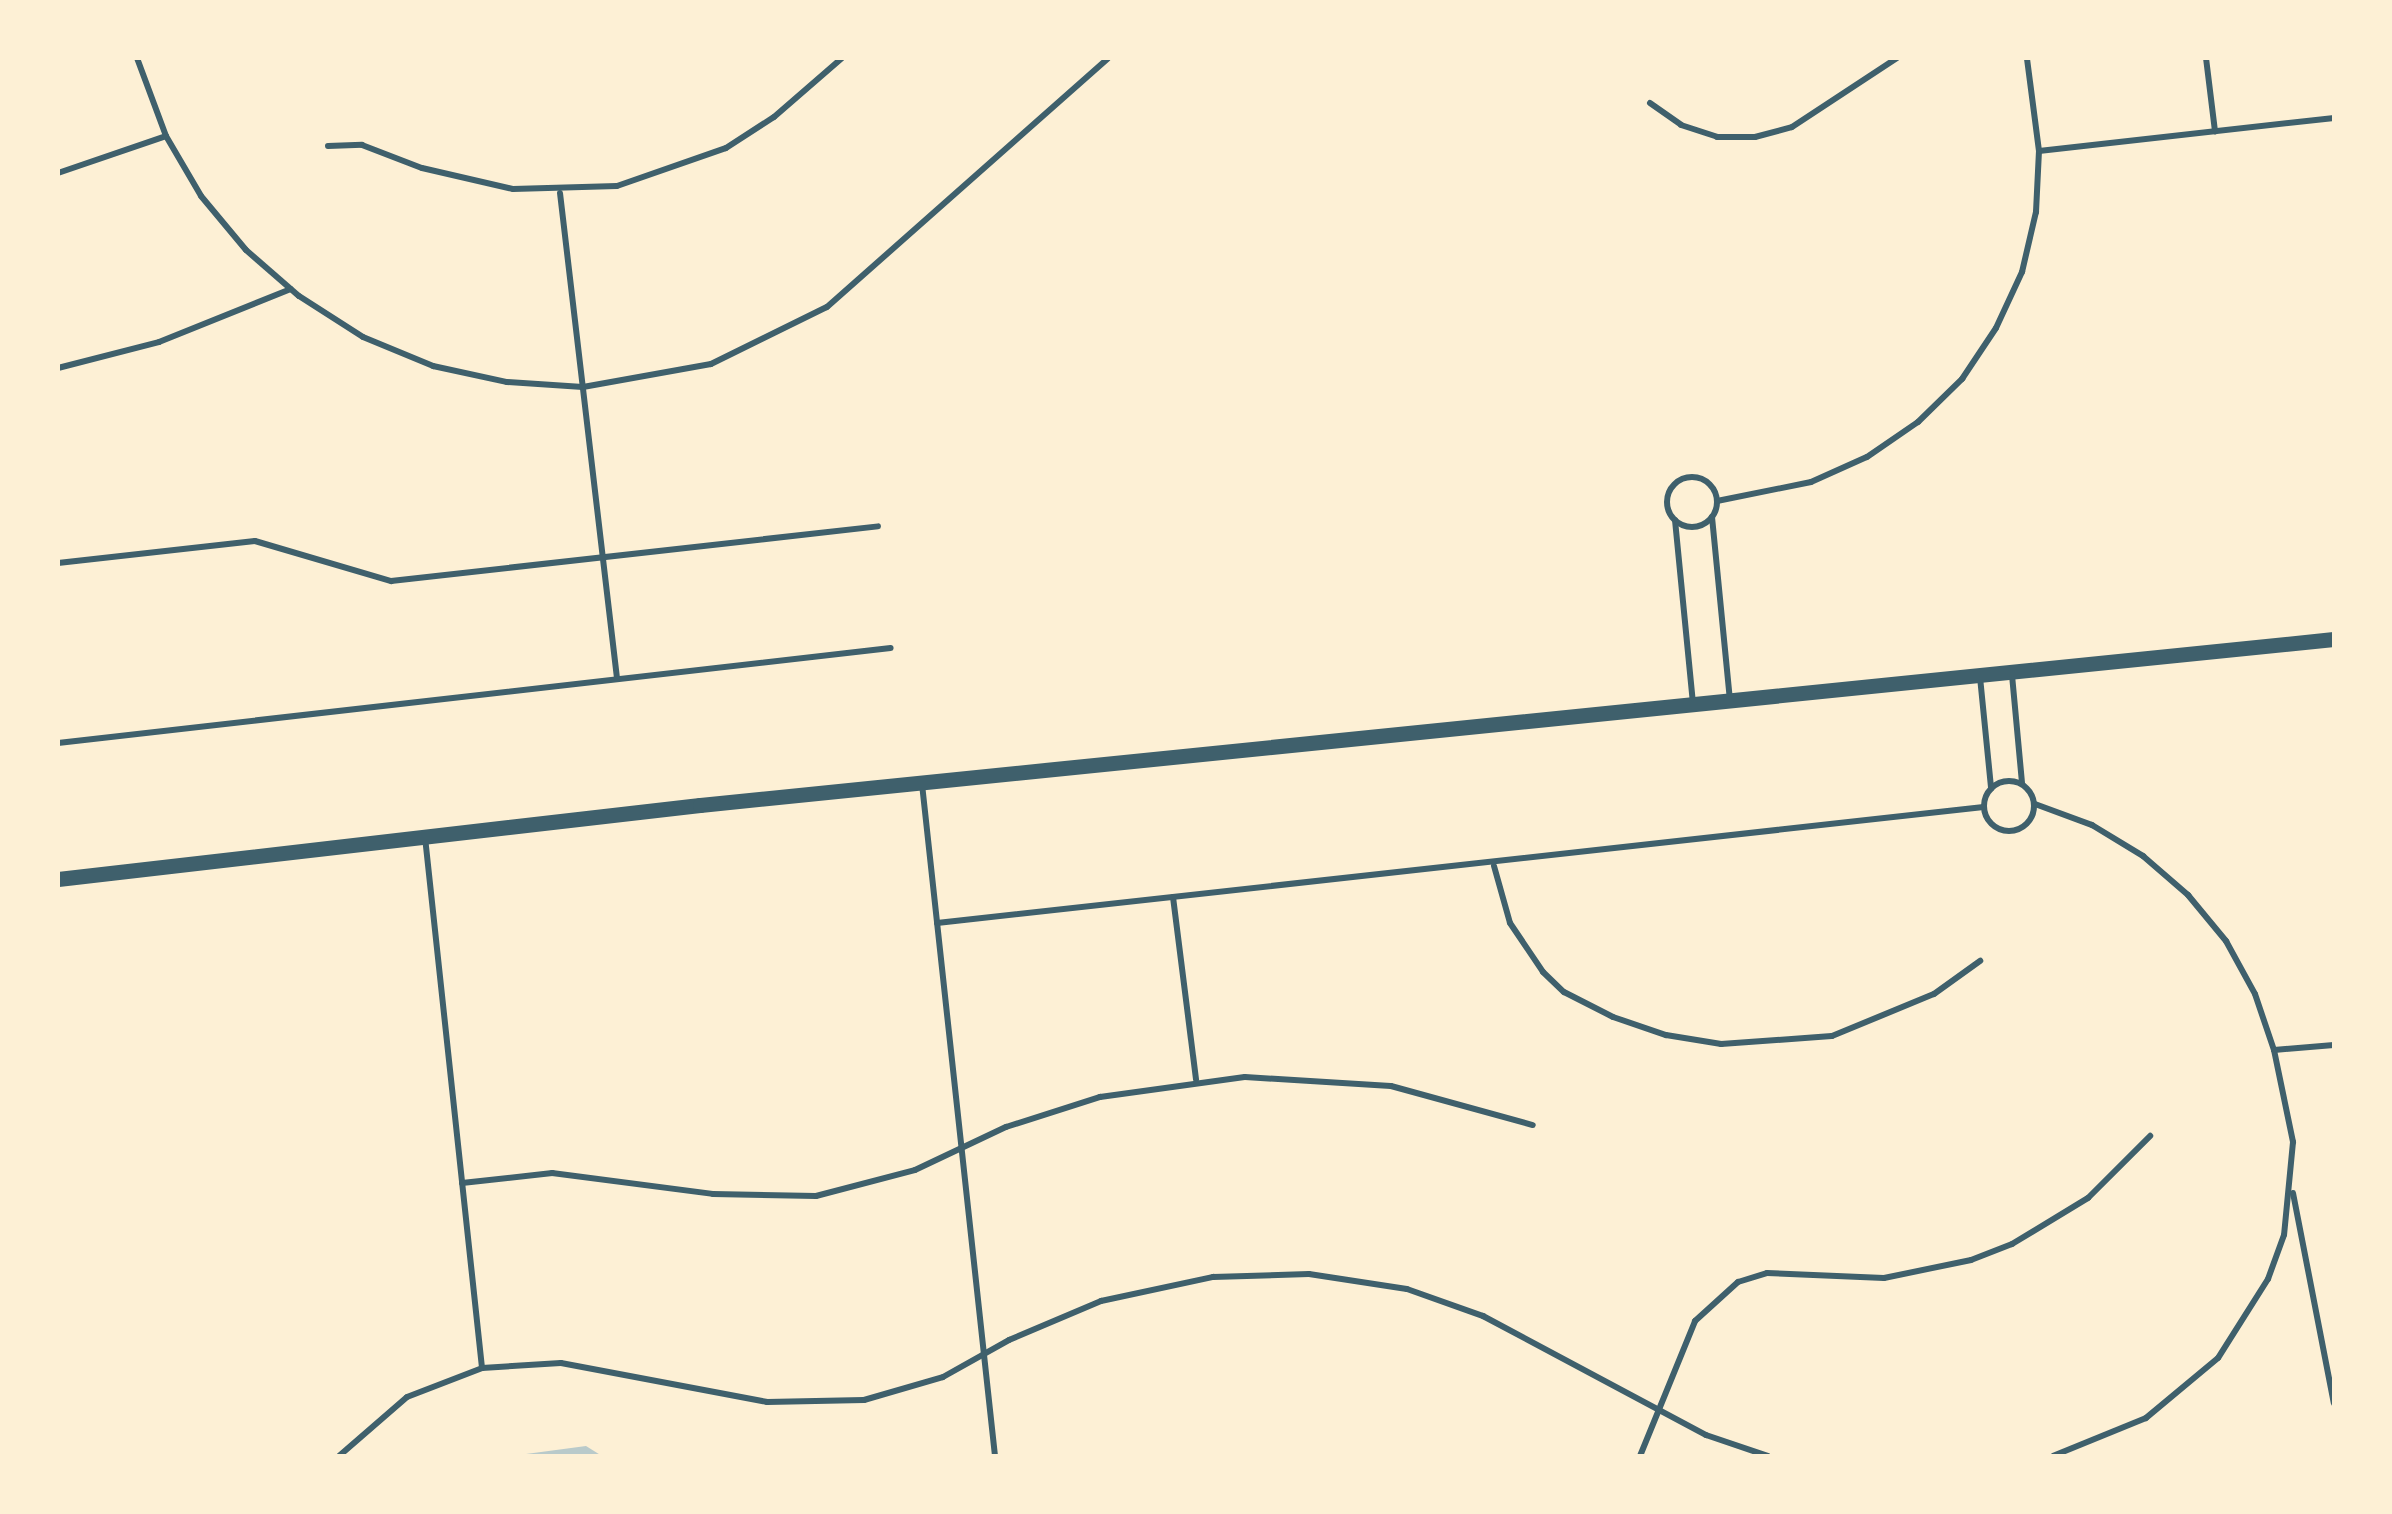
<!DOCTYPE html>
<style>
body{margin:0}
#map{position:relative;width:2392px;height:1514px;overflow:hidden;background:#fdf0d5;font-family:Lato,sans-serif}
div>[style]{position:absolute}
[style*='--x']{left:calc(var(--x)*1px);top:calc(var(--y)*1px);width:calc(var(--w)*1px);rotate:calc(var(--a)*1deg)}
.green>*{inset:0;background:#b9caca}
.service>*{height:6px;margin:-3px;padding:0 3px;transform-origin:3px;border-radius:3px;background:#3f606c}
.service>.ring{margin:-3px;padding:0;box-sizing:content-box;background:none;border:6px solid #3f606c;border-radius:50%}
.tertiary>*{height:15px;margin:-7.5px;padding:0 7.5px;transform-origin:7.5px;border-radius:7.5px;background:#3f606c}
span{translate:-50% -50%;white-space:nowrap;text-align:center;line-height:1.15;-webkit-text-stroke:9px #fdf0d5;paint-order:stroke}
.frame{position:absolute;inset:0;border:60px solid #fdf0d5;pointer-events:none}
</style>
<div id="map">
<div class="green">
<i style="clip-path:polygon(586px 1446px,602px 1456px,511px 1456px)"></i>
</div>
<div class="service">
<i style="--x:137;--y:58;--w:83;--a:69.6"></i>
<i style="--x:166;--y:136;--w:69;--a:59.7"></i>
<i style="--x:201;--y:196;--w:70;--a:50.2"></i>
<i style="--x:246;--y:250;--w:70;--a:41"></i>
<i style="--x:299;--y:296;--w:76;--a:32.6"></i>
<i style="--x:363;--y:337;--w:76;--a:22.5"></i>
<i style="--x:433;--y:366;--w:76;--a:12.2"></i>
<i style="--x:507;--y:382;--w:76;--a:3.8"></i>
<i style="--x:583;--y:387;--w:130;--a:-10.2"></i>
<i style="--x:711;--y:364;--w:129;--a:-26.2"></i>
<i style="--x:827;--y:307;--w:375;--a:-41.5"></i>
<i style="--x:2206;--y:58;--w:74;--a:83"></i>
<i style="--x:1650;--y:103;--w:38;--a:35"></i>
<i style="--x:1681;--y:125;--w:38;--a:18"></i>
<i style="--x:1717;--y:137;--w:38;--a:0"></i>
<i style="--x:1755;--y:137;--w:38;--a:-15"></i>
<i style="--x:1792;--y:127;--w:126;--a:-33.3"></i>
<i style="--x:328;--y:146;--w:34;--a:-2"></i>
<i style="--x:362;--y:145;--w:64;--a:21"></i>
<i style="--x:422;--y:168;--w:93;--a:13"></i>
<i style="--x:513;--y:189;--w:104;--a:-1.7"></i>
<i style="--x:617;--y:186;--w:115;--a:-19.2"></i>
<i style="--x:726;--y:148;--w:57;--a:-32.9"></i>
<i style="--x:774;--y:117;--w:90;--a:-40.9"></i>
<i style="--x:2039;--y:151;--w:297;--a:-6.4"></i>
<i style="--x:58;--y:173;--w:114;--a:-18.9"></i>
<i style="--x:560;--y:193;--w:489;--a:83.3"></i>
<i style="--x:58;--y:368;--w:104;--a:-14.4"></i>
<i style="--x:159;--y:342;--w:142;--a:-21.9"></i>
<i class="ring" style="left:1667px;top:477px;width:44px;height:44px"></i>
<i style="--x:1717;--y:501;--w:96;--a:-11.4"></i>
<i style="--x:1811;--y:482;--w:61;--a:-24.1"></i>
<i style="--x:1867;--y:457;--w:62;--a:-34.5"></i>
<i style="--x:1918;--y:422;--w:62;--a:-44.3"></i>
<i style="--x:1962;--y:379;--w:61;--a:-56.3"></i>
<i style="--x:1996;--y:328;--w:62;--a:-65.1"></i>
<i style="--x:2022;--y:272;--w:62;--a:-76.9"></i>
<i style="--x:2036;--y:212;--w:61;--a:-87.2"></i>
<i style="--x:2039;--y:151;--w:94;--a:-97.4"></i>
<i style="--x:1712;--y:517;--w:184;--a:84.4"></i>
<i style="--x:1675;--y:520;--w:184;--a:84.4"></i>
<i style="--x:58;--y:563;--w:198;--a:-6.4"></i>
<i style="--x:255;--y:541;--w:142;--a:16.4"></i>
<i style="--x:391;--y:581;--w:490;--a:-6.4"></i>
<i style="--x:2012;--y:675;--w:108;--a:84.7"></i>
<i style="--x:1980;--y:677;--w:112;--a:84.3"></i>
<i style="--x:58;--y:743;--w:838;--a:-6.51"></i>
<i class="ring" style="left:1984px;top:781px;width:44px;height:44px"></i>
<i style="--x:922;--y:784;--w:676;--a:83.8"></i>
<i style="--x:2035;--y:804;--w:61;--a:20.2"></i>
<i style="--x:2092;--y:825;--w:60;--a:31.3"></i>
<i style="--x:2143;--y:856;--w:60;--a:40.9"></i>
<i style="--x:2188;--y:895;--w:60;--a:50.4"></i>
<i style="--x:2226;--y:941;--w:60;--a:61.3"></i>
<i style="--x:2255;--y:994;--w:59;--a:71.3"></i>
<i style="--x:2274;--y:1050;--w:94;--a:78.3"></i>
<i style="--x:2293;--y:1142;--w:93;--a:95.5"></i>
<i style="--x:2284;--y:1235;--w:47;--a:110"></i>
<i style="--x:2268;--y:1279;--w:93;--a:122.3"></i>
<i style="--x:2218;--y:1358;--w:94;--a:140.2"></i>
<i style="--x:2146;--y:1418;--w:100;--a:157.8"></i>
<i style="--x:425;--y:837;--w:534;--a:83.87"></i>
<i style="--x:1494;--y:866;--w:59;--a:74.3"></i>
<i style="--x:1510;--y:923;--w:59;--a:56"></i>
<i style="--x:1543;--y:972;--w:29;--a:44"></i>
<i style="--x:1564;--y:992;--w:55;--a:27"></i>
<i style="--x:1613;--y:1017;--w:56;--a:18.8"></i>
<i style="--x:1666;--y:1035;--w:56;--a:9.3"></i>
<i style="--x:1721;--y:1044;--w:111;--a:-4.1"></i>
<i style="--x:1832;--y:1036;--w:110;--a:-22.4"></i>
<i style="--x:1934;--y:994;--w:57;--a:-35.7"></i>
<i style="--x:1173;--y:897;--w:184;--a:82.8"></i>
<i style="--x:937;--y:923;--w:1053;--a:-6.32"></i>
<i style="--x:2274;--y:1050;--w:60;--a:-4.8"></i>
<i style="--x:462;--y:1183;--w:91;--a:-6.3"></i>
<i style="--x:552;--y:1173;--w:162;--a:7.4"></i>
<i style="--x:713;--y:1194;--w:103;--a:1.1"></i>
<i style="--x:816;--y:1196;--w:102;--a:-14.7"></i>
<i style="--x:915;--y:1170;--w:101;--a:-25.3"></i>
<i style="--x:1006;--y:1127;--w:99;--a:-17.7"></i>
<i style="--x:1100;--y:1097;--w:146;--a:-7.9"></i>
<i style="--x:1245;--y:1077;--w:146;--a:3.5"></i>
<i style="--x:1391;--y:1086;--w:147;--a:15.4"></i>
<i style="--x:2293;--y:1193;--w:214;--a:79"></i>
<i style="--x:339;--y:1456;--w:90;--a:-40.9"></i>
<i style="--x:407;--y:1397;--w:80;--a:-21.1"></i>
<i style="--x:482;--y:1368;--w:79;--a:-3.6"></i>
<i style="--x:561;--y:1363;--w:210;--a:10.7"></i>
<i style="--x:767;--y:1402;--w:97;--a:-1.2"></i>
<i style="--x:864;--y:1400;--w:82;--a:-16.2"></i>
<i style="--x:943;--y:1377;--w:76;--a:-29.3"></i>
<i style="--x:1009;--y:1340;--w:100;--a:-23"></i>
<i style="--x:1101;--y:1301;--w:115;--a:-12.1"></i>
<i style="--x:1213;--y:1277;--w:96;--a:-1.8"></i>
<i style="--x:1309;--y:1274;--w:99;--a:8.7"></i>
<i style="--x:1407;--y:1289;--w:81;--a:19.6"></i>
<i style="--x:1483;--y:1316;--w:253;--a:28.1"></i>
<i style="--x:1706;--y:1435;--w:65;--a:18.7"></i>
<i style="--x:1640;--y:1456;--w:146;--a:-67.8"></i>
<i style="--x:1695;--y:1321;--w:58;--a:-42.2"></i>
<i style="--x:1738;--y:1282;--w:30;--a:-17"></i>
<i style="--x:1767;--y:1273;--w:117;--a:2.4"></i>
<i style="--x:1884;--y:1278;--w:89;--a:-11.7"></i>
<i style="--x:1971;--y:1260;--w:44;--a:-21.3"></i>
<i style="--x:2012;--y:1244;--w:89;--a:-31.2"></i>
<i style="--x:2088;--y:1198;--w:88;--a:-45"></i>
</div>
<div class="tertiary">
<i style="--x:58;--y:879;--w:646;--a:-6.58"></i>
<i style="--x:700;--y:805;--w:1642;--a:-5.8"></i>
</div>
<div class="frame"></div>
</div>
